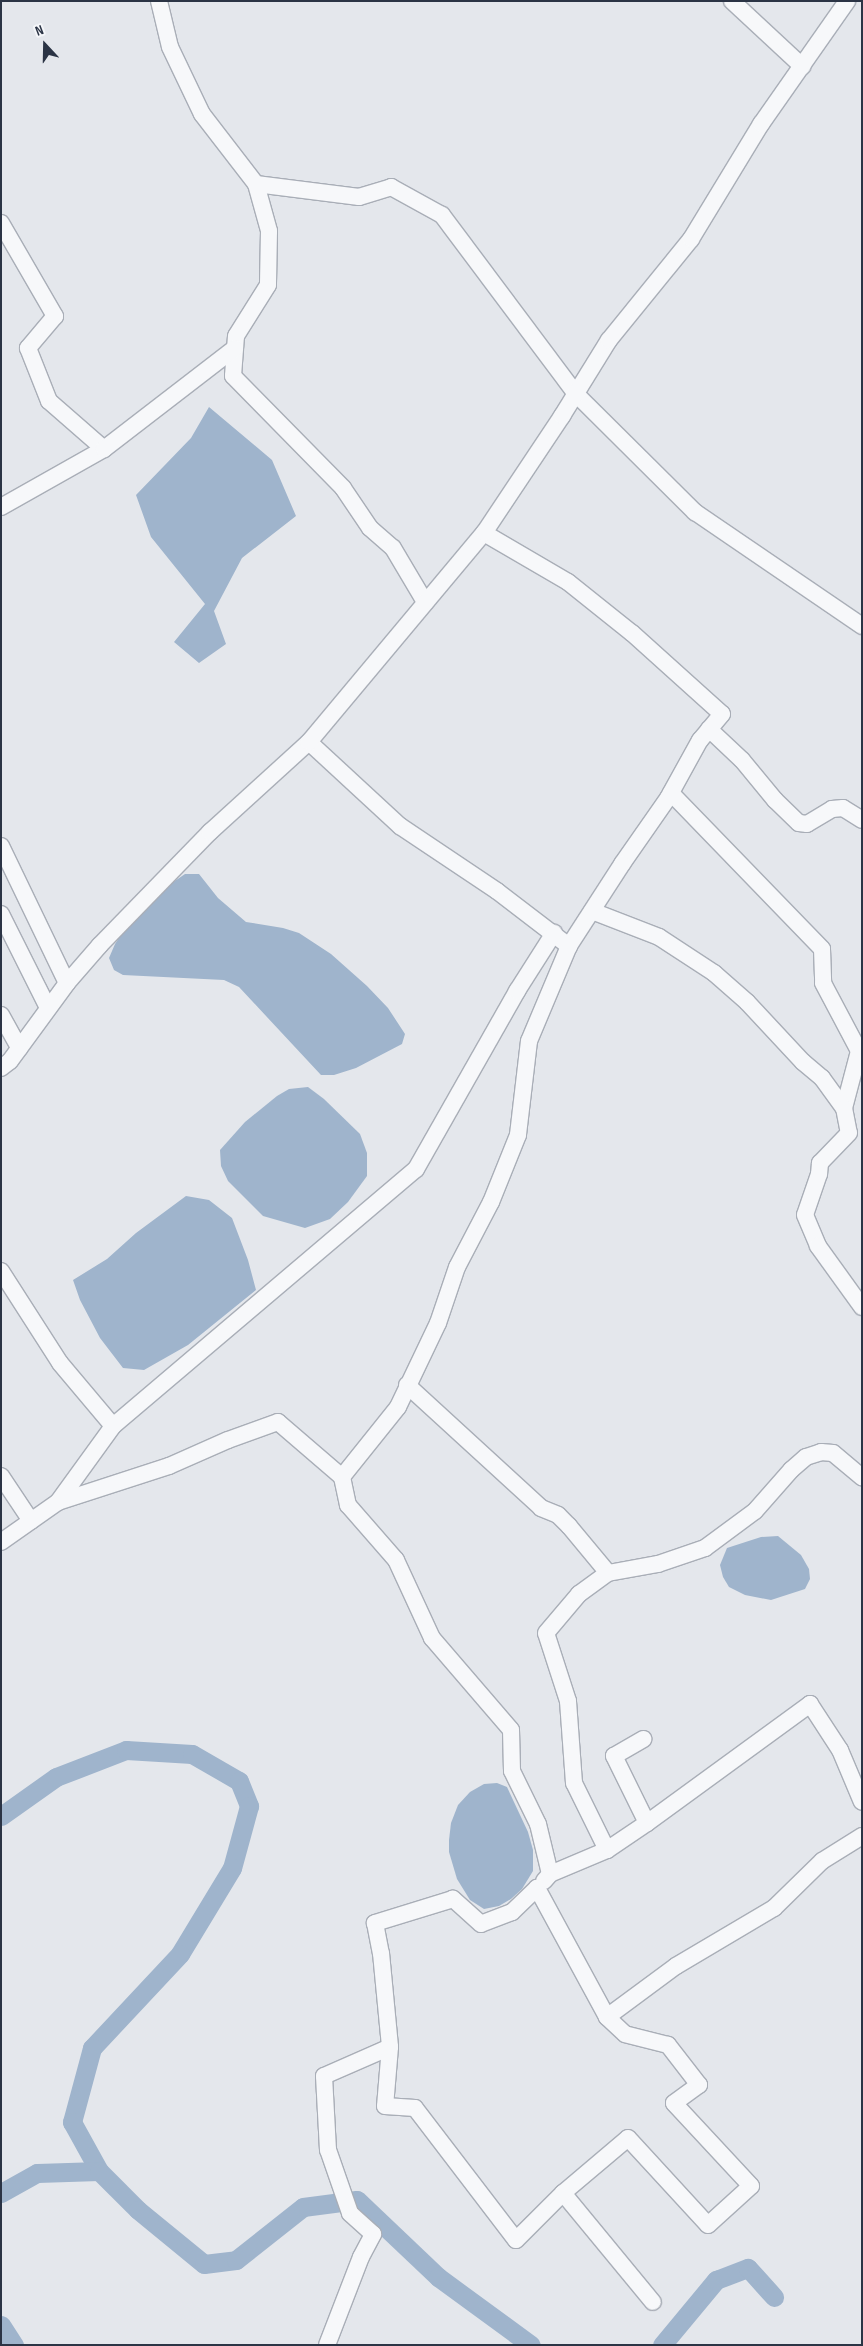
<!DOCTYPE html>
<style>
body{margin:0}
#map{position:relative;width:863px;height:2346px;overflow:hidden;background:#e4e7ec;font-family:"Sofia Sans Condensed",sans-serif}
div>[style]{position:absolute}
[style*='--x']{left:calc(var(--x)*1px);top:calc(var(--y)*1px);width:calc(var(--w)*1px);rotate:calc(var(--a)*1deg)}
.water>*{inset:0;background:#9fb4cc}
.canal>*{height:19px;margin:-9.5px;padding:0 9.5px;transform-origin:9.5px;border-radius:9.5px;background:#9fb4cc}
.roads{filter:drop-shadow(1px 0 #a9aeb7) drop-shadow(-1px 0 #a9aeb7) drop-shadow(0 1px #a9aeb7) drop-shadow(0 -1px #a9aeb7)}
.minor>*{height:16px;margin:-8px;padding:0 8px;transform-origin:8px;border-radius:8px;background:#f7f8fa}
span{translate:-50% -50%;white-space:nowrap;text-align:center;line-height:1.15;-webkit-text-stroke:4.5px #f4f6f9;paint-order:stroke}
.frame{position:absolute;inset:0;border:2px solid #2b3445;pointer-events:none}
.north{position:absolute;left:20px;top:20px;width:50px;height:50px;-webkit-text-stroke:4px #f4f6f9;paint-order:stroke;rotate:339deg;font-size:14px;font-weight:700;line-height:20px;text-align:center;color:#2b3445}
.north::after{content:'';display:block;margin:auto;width:18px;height:22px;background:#2b3445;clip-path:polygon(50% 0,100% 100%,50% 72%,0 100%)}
</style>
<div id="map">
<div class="water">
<i style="clip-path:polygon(209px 407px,272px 460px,296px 516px,242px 558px,214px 611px,226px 644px,199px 663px,174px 642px,205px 604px,151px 537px,136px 495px,191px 438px)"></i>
<i style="clip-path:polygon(185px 874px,199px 874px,218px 898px,246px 922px,283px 928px,299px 933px,331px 954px,367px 986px,388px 1008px,405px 1034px,402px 1044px,356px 1068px,334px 1075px,321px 1075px,239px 987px,224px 980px,123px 975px,114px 970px,109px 958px,115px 944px,130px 921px,169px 885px)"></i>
<i style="clip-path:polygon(308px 1087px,324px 1099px,360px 1134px,367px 1153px,367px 1176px,348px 1202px,330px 1219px,305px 1228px,263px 1216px,228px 1181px,221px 1166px,220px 1150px,245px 1122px,277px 1096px,289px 1089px)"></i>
<i style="clip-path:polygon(186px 1196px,209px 1200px,232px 1218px,248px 1260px,256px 1290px,188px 1345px,144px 1370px,123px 1368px,100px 1338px,80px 1300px,73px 1280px,107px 1259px,136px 1233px)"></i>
<i style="clip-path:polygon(778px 1536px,801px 1555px,809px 1569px,810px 1579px,805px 1589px,771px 1600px,745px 1595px,729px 1587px,723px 1577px,720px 1565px,727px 1548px,761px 1537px)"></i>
<i style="clip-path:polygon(497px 1783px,507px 1787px,528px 1832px,533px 1850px,533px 1871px,522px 1889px,511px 1899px,499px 1906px,484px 1909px,470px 1900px,457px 1879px,449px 1852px,449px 1840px,451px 1823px,458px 1805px,470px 1792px,484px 1784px)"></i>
</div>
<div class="canal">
<i style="--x:1;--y:1816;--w:67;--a:-35.3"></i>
<i style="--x:56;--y:1777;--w:75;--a:-21.1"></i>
<i style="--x:126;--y:1750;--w:66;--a:3.5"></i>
<i style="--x:192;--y:1754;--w:54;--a:29.9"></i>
<i style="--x:239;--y:1781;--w:27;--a:68"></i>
<i style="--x:249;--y:1806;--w:64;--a:105.3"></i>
<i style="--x:232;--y:1868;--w:100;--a:121.2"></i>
<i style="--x:180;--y:1954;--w:129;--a:133.1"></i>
<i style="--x:92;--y:2048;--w:77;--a:105.1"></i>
<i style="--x:72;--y:2122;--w:56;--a:61.1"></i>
<i style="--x:1;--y:2193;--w:41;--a:-29.1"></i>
<i style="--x:37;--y:2173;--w:62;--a:-1.8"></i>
<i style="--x:99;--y:2171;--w:55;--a:45"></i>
<i style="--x:138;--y:2210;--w:85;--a:39.3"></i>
<i style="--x:204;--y:2264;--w:32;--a:-7"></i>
<i style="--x:236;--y:2260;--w:85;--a:-38.3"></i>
<i style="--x:303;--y:2207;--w:54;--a:-7.4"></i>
<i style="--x:357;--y:2200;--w:112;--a:43.5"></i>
<i style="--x:438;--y:2277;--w:115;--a:36.2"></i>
<i style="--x:1;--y:2325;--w:24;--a:57"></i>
<i style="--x:662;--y:2345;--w:85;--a:-50.3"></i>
<i style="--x:716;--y:2280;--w:34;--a:-21"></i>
<i style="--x:748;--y:2268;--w:39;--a:48"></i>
</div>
<div class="roads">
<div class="minor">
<i style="--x:159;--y:1;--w:47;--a:76.6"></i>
<i style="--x:170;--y:47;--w:74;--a:64.5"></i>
<i style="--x:202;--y:114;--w:88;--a:52.4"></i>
<i style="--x:256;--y:184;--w:49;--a:74.5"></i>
<i style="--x:269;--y:231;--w:54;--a:91.1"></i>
<i style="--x:268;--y:285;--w:60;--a:122.1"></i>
<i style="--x:236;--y:336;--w:40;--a:94.3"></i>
<i style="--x:233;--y:376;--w:157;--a:45.5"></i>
<i style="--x:343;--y:488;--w:48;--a:56"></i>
<i style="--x:370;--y:528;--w:30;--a:41"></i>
<i style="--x:393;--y:548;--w:63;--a:59.3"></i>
<i style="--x:732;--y:1;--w:96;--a:42.9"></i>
<i style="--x:256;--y:184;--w:104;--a:7.2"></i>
<i style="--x:359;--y:197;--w:34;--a:-17"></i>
<i style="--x:391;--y:187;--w:58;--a:28.8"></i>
<i style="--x:442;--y:215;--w:224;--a:53.2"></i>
<i style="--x:576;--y:394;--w:168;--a:44.8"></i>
<i style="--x:695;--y:512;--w:202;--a:34.3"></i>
<i style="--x:1;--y:223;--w:108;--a:59.9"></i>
<i style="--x:55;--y:316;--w:42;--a:130.2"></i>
<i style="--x:28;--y:348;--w:57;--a:68.4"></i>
<i style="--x:49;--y:401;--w:73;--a:41.1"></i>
<i style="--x:1;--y:507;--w:118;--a:-29.4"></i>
<i style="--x:104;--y:449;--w:165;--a:-37.6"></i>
<i style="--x:484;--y:533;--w:97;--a:30.3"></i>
<i style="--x:568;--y:582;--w:82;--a:38.6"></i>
<i style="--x:632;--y:633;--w:121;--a:42"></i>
<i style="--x:722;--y:714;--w:34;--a:130"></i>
<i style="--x:700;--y:740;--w:66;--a:118.9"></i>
<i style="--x:668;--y:798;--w:80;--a:124.9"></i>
<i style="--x:622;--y:864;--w:98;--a:122.9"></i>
<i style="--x:709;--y:729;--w:45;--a:43.2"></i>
<i style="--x:742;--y:760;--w:52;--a:50.5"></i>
<i style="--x:775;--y:800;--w:33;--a:44"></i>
<i style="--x:799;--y:823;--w:8;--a:7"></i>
<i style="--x:807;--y:824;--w:29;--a:-31"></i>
<i style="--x:832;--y:809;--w:11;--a:-5"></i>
<i style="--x:843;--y:808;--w:22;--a:32"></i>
<i style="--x:309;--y:742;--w:124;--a:42.7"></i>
<i style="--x:400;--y:826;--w:117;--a:33.8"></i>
<i style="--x:497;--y:891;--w:91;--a:37.4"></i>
<i style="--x:569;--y:946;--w:103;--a:112.8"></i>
<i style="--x:529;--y:1041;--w:95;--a:96.7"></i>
<i style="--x:518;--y:1135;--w:72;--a:111.9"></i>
<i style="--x:491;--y:1202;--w:73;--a:117.6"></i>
<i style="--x:457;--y:1267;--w:59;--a:108.7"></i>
<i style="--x:438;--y:1323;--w:93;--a:115.5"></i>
<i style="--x:398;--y:1407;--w:90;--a:128.7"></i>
<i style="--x:342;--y:1477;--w:29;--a:78"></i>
<i style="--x:348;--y:1505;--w:73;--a:48.9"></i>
<i style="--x:396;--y:1560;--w:86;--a:65.2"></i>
<i style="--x:432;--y:1638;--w:121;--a:49.3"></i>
<i style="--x:511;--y:1730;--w:41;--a:88.6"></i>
<i style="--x:512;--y:1771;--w:59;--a:63.9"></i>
<i style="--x:538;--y:1824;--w:51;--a:76.5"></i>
<i style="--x:671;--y:793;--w:217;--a:45.9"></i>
<i style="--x:822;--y:949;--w:34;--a:88"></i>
<i style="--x:823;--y:983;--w:77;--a:62.1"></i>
<i style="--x:859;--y:1051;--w:59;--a:104.7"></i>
<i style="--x:1;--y:846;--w:152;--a:64.3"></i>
<i style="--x:592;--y:911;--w:72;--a:21.2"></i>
<i style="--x:659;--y:937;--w:66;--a:33.2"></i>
<i style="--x:714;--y:973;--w:44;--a:41.3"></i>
<i style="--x:747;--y:1002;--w:82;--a:47"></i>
<i style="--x:803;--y:1062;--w:25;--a:40"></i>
<i style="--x:822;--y:1078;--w:37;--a:54"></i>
<i style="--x:844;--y:1108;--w:25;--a:79"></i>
<i style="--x:849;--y:1133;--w:42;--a:134"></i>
<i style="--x:820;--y:1163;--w:11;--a:95"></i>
<i style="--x:819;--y:1174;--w:43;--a:108.9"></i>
<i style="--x:805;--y:1215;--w:34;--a:67"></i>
<i style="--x:818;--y:1246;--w:75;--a:54.2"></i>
<i style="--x:1;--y:914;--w:105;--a:63.4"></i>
<i style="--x:1;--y:1015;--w:38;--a:61"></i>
<i style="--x:1;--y:1068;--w:11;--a:-38"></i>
<i style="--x:10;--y:1061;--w:97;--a:-53.8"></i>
<i style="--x:67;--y:983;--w:50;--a:-49"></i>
<i style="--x:100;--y:945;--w:158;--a:-45.8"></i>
<i style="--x:210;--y:832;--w:134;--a:-42.3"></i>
<i style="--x:309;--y:742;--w:273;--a:-50.1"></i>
<i style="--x:484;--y:533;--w:141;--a:-56.3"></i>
<i style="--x:562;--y:416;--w:89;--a:-58.3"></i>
<i style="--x:609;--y:340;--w:130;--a:-50.9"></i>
<i style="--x:691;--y:239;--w:135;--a:-58.7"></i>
<i style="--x:761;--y:124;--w:150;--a:-55"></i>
<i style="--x:1;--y:1271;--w:109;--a:57.3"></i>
<i style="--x:60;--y:1363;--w:82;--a:49.9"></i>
<i style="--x:407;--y:1385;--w:182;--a:42.5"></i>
<i style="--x:541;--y:1508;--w:18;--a:22"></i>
<i style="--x:558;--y:1515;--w:16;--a:45"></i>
<i style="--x:569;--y:1526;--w:61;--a:50.3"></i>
<i style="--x:1;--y:1476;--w:54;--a:56.3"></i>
<i style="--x:58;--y:1502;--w:94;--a:-54.1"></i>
<i style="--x:113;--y:1426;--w:397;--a:-40.3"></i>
<i style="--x:416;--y:1169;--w:205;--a:-60.4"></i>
<i style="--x:517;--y:991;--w:69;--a:-57.5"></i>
<i style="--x:1;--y:1542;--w:70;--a:-35.1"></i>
<i style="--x:58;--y:1502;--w:117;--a:-18"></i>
<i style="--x:169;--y:1466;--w:64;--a:-23.8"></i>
<i style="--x:228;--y:1440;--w:53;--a:-19.8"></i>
<i style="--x:278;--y:1422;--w:84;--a:40.7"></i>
<i style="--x:647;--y:1823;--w:202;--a:-36.1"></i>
<i style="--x:810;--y:1704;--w:55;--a:56.9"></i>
<i style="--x:840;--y:1750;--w:56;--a:67.1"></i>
<i style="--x:607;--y:1850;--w:75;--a:-116.2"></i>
<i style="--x:574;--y:1783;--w:82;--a:-94.2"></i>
<i style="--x:568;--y:1701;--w:71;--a:-107.9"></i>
<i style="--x:546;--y:1633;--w:51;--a:-49.8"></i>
<i style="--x:579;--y:1594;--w:36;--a:-36"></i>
<i style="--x:608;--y:1573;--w:51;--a:-10.2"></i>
<i style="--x:658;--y:1564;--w:50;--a:-18.8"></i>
<i style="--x:705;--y:1548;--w:62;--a:-36.5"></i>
<i style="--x:755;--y:1511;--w:55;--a:-48.7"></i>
<i style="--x:791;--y:1470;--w:20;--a:-41"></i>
<i style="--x:806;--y:1457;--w:16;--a:-18"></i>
<i style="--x:821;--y:1452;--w:12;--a:5"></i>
<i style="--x:833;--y:1453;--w:38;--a:40"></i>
<i style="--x:544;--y:1881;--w:9;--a:-49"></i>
<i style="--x:550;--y:1874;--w:62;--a:-22.8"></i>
<i style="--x:607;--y:1850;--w:48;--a:-34"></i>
<i style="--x:647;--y:1823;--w:75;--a:-116.2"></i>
<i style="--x:614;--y:1756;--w:34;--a:-30"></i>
<i style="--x:607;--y:2017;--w:86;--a:-36.5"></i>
<i style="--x:676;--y:1966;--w:114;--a:-30.6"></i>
<i style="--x:774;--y:1908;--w:67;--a:-44.4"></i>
<i style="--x:822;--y:1861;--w:47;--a:-32"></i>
<i style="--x:563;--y:2193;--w:141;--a:50.5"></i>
<i style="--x:327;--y:2345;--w:94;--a:-68.9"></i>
<i style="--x:361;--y:2257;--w:26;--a:-62"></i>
<i style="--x:373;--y:2234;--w:31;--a:-138"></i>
<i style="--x:350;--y:2213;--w:67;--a:-109.2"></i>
<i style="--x:328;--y:2150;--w:74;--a:-93.1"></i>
<i style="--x:324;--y:2076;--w:72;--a:-23.7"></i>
<i style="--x:390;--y:2047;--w:59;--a:94.8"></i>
<i style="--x:385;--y:2106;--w:30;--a:4"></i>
<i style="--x:415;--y:2108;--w:166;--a:52.6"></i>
<i style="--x:516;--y:2240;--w:66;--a:-45"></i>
<i style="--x:563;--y:2193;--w:85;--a:-40.2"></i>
<i style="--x:628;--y:2138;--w:118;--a:47.4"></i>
<i style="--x:708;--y:2225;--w:58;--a:-42.2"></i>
<i style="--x:751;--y:2186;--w:113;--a:-132.9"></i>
<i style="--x:674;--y:2103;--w:31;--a:-36"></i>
<i style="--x:699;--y:2085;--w:51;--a:-127.8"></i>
<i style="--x:668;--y:2045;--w:44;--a:-165.7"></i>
<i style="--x:625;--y:2034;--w:25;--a:-137"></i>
<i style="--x:607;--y:2017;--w:147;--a:-118.5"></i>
<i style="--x:537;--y:1888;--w:35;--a:136"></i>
<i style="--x:512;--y:1912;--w:33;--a:159"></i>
<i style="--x:481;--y:1924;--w:38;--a:-138"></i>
<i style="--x:453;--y:1899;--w:82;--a:162.9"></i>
<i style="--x:375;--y:1923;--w:31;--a:79"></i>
<i style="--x:381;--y:1953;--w:94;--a:84.5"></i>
</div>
</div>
<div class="frame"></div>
<div class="north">N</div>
</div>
